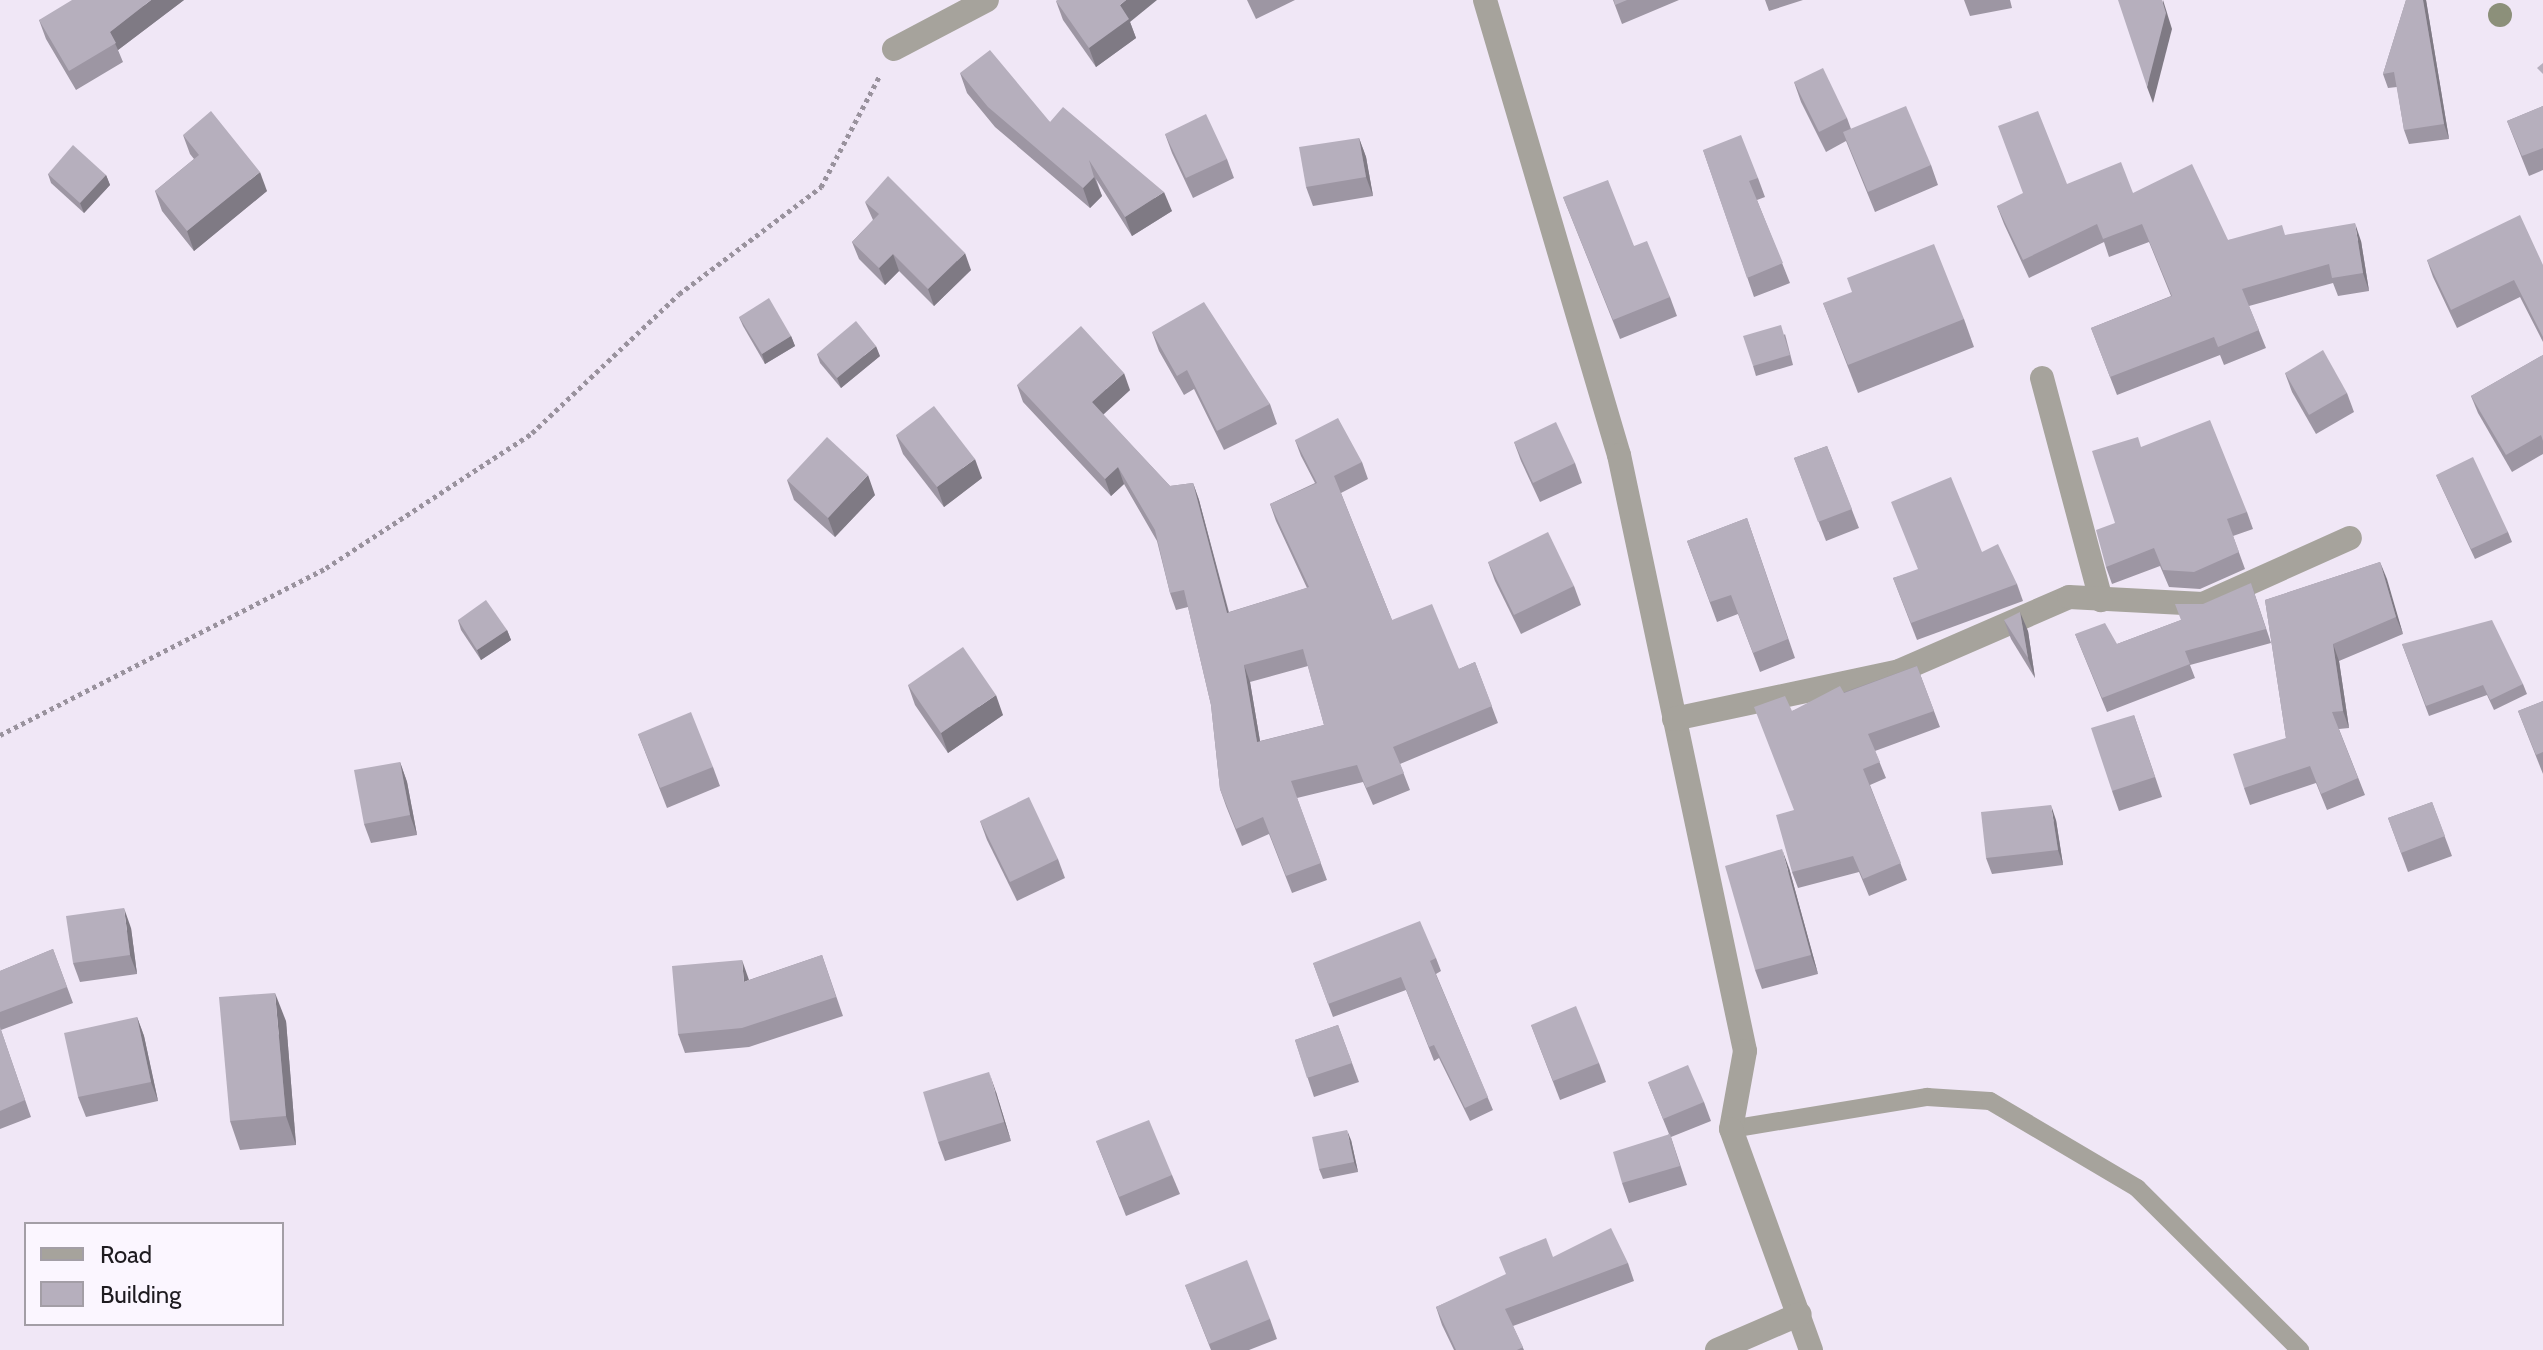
<!DOCTYPE html>
<style>
body{margin:0}
#map{position:relative;width:2543px;height:1350px;overflow:hidden;background:#f0e7f6;font-family:Cabin,sans-serif}
div>[style]{position:absolute}
[style*='--x']{left:calc(var(--x)*1px);top:calc(var(--y)*1px);width:calc(var(--w)*1px);rotate:calc(var(--a)*1deg)}
.path>*{height:5px;margin-top:-2.5px;transform-origin:0;background:repeating-linear-gradient(90deg,#99929d 0 4px,transparent 0 8px)}
.service>*{height:18px;margin:-9px;padding:0 9px;transform-origin:9px;border-radius:9px;background:#a6a39c}
.minor>*{height:24px;margin:-12px;padding:0 12px;transform-origin:12px;border-radius:12px;background:#a6a39c}
.trees>*{width:24px;height:24px;margin:-12px;border-radius:50%;background:#8c907a}
.wall>*{inset:0;background:#9d96a3}
.shaded-wall>*{inset:0;background:#7f7a84}
.building>*{inset:0;background:#b6afbd}
span{translate:-50% -50%;white-space:nowrap;text-align:center;line-height:1.15;-webkit-text-stroke:7px #fbf6ff;paint-order:stroke}
.legend{position:absolute;left:24px;top:1222px;width:260px;height:104px;box-sizing:border-box;background:#fbf6ff;border:2px solid #a39ea6;margin:0;padding:10px 14px;list-style:none;font-size:24px;color:#1e1b20}
.legend li{display:flex;align-items:center;gap:16px;height:40px}
.legend b{width:40px;border:2px solid #a39ea6}
</style>
<div id="map">
<div class="path">
<i style="--x:0;--y:735;--w:366;--a:-27.1"></i>
<i style="--x:326;--y:568;--w:246;--a:-33.2"></i>
<i style="--x:532;--y:433;--w:202;--a:-43.4"></i>
<i style="--x:679;--y:294;--w:178;--a:-37"></i>
<i style="--x:821;--y:187;--w:127;--a:-62.2"></i>
</div>
<div class="service">
<i style="--x:1731;--y:1129;--w:199;--a:-9.3"></i>
<i style="--x:1927;--y:1097;--w:63;--a:3.6"></i>
<i style="--x:1990;--y:1101;--w:171;--a:30.6"></i>
<i style="--x:2137;--y:1188;--w:230;--a:44.8"></i>
</div>
<div class="minor">
<i style="--x:1485;--y:0;--w:474;--a:73.6"></i>
<i style="--x:1619;--y:455;--w:609;--a:78.06"></i>
<i style="--x:1745;--y:1051;--w:79;--a:100.2"></i>
<i style="--x:1731;--y:1129;--w:235;--a:70.1"></i>
<i style="--x:894;--y:49;--w:105;--a:-27.8"></i>
<i style="--x:2042;--y:378;--w:230;--a:75.1"></i>
<i style="--x:1674;--y:719;--w:230;--a:-12"></i>
<i style="--x:1899;--y:671;--w:185;--a:-23.5"></i>
<i style="--x:2069;--y:597;--w:134;--a:3"></i>
<i style="--x:2203;--y:604;--w:161;--a:-24.2"></i>
<i style="--x:1717;--y:1350;--w:90;--a:-23.4"></i>
</div>
<div class="trees">
<i style="left:2500px;top:15px"></i>
</div>
<div class="wall">
<i style="clip-path:polygon(184px 0,118px 50px,123px 62px,76px 90px,46px 39px,39px 20px)"></i>
<i style="clip-path:polygon(1247px 0,1295px 0,1256px 19px)"></i>
<i style="clip-path:polygon(1613px 0,1679px 0,1622px 24px)"></i>
<i style="clip-path:polygon(1765px 0,1803px 0,1769px 11px)"></i>
<i style="clip-path:polygon(1964px 0,2010px 0,2012px 8px,1970px 16px)"></i>
<i style="clip-path:polygon(2406px 0,2426px 0,2449px 139px,2409px 144px,2404px 130px,2397px 87px,2388px 88px,2383px 74px)"></i>
<i style="clip-path:polygon(1056px 1px,1130px 22px,1136px 38px,1096px 67px,1063px 20px)"></i>
<i style="clip-path:polygon(960px 73px,1050px 122px,1172px 211px,1132px 236px,1096px 179px,1102px 196px,1090px 208px,995px 127px,967px 93px)"></i>
<i style="clip-path:polygon(1794px 82px,1847px 118px,1851px 129px,1931px 165px,1938px 185px,1875px 212px,1846px 141px,1826px 152px,1801px 102px)"></i>
<i style="clip-path:polygon(2543px 106px,2543px 170px,2529px 176px,2507px 121px)"></i>
<i style="clip-path:polygon(1165px 134px,1227px 159px,1234px 178px,1193px 198px,1172px 153px)"></i>
<i style="clip-path:polygon(183px 135px,267px 191px,194px 251px,162px 211px,155px 191px,194px 159px,190px 154px)"></i>
<i style="clip-path:polygon(1359px 138px,1366px 157px,1373px 196px,1313px 206px,1306px 187px)"></i>
<i style="clip-path:polygon(1703px 150px,1758px 178px,1765px 197px,1757px 200px,1790px 283px,1754px 297px)"></i>
<i style="clip-path:polygon(48px 174px,106px 175px,110px 185px,84px 213px,51px 183px)"></i>
<i style="clip-path:polygon(2067px 184px,2133px 193px,2228px 240px,2286px 235px,2361px 241px,2369px 291px,2338px 296px,2333px 283px,2249px 306px,2266px 348px,2224px 365px,2220px 355px,2117px 395px,2091px 328px,2171px 296px,2149px 242px,2109px 257px,2104px 242px,2029px 278px,2004px 224px,1997px 206px)"></i>
<i style="clip-path:polygon(1563px 197px,1634px 246px,1670px 297px,1677px 316px,1620px 339px)"></i>
<i style="clip-path:polygon(865px 202px,971px 270px,934px 306px,899px 271px,885px 285px,859px 259px,852px 242px,873px 220px)"></i>
<i style="clip-path:polygon(2427px 260px,2543px 265px,2543px 342px,2520px 297px,2457px 328px,2433px 277px)"></i>
<i style="clip-path:polygon(1823px 303px,1964px 319px,1974px 347px,1858px 393px)"></i>
<i style="clip-path:polygon(739px 317px,791px 336px,795px 346px,765px 364px,743px 326px)"></i>
<i style="clip-path:polygon(1152px 332px,1270px 404px,1277px 424px,1224px 450px,1194px 389px,1184px 395px,1159px 351px)"></i>
<i style="clip-path:polygon(1785px 334px,1793px 365px,1756px 376px,1753px 366px)"></i>
<i style="clip-path:polygon(817px 354px,880px 356px,841px 388px,820px 363px)"></i>
<i style="clip-path:polygon(2543px 355px,2543px 454px,2512px 472px,2478px 413px,2471px 396px)"></i>
<i style="clip-path:polygon(2285px 373px,2347px 393px,2354px 412px,2316px 434px,2292px 392px)"></i>
<i style="clip-path:polygon(evenodd,1017px 385px,1130px 390px,1103px 415px,1170px 486px,1193px 483px,1199px 500px,1229px 612px,1307px 588px,1276px 521px,1270px 504px,1315px 483px,1301px 456px,1295px 440px,1362px 462px,1368px 479px,1341px 493px,1392px 620px,1459px 669px,1475px 662px,1498px 723px,1400px 764px,1410px 790px,1373px 805px,1363px 782px,1297px 798px,1327px 880px,1292px 893px,1269px 834px,1242px 846px,1226px 806px,1220px 789px,1211px 705px,1188px 607px,1176px 610px,1170px 593px,1157px 541px,1124px 484px,1111px 496px,1023px 402px,1017px 385px,1308px 666px,1324px 725px,1260px 741px,1250px 682px,1308px 666px)"></i>
<i style="clip-path:polygon(896px 435px,982px 478px,944px 507px,903px 454px)"></i>
<i style="clip-path:polygon(1514px 442px,1575px 463px,1582px 483px,1540px 502px,1521px 461px)"></i>
<i style="clip-path:polygon(1827px 446px,1859px 528px,1826px 541px,1794px 458px)"></i>
<i style="clip-path:polygon(2142px 447px,2247px 512px,2253px 529px,2233px 536px,2245px 569px,2200px 589px,2169px 587px,2160px 566px,2112px 584px,2106px 567px,2115px 523px)"></i>
<i style="clip-path:polygon(2436px 475px,2508px 532px,2512px 542px,2475px 559px)"></i>
<i style="clip-path:polygon(787px 480px,875px 495px,835px 537px,794px 500px)"></i>
<i style="clip-path:polygon(1747px 518px,1795px 658px,1760px 672px,1738px 614px,1717px 622px,1687px 541px)"></i>
<i style="clip-path:polygon(1982px 552px,2017px 584px,2023px 601px,1917px 640px,1893px 578px)"></i>
<i style="clip-path:polygon(1488px 562px,1574px 586px,1581px 605px,1521px 634px,1495px 581px)"></i>
<i style="clip-path:polygon(2380px 562px,2403px 634px,2339px 661px,2349px 728px,2339px 729px,2365px 795px,2327px 810px,2316px 783px,2250px 805px,2244px 788px,2286px 738px,2265px 600px)"></i>
<i style="clip-path:polygon(2251px 583px,2271px 643px,2190px 665px,2195px 678px,2107px 712px,2075px 634px,2117px 644px,2181px 620px)"></i>
<i style="clip-path:polygon(458px 620px,507px 630px,511px 640px,481px 660px,461px 630px)"></i>
<i style="clip-path:polygon(2004px 620px,2028px 631px,2035px 678px,2011px 639px)"></i>
<i style="clip-path:polygon(2402px 644px,2523px 684px,2527px 694px,2494px 710px,2487px 695px,2429px 716px)"></i>
<i style="clip-path:polygon(1917px 666px,1940px 727px,1875px 751px,1886px 778px,1870px 785px,1907px 880px,1869px 896px,1859px 872px,1798px 888px,1792px 872px,1794px 810px,1792px 711px)"></i>
<i style="clip-path:polygon(908px 685px,1003px 715px,948px 753px,915px 705px)"></i>
<i style="clip-path:polygon(2543px 701px,2543px 774px,2518px 711px)"></i>
<i style="clip-path:polygon(2134px 715px,2162px 797px,2119px 811px,2112px 791px)"></i>
<i style="clip-path:polygon(638px 734px,713px 767px,720px 786px,667px 808px)"></i>
<i style="clip-path:polygon(400px 762px,407px 782px,417px 835px,371px 843px,364px 824px)"></i>
<i style="clip-path:polygon(2432px 802px,2452px 856px,2408px 872px,2388px 818px)"></i>
<i style="clip-path:polygon(2056px 820px,2063px 865px,1992px 874px,1986px 858px)"></i>
<i style="clip-path:polygon(980px 821px,1058px 859px,1065px 878px,1017px 901px,987px 840px)"></i>
<i style="clip-path:polygon(1789px 868px,1818px 974px,1762px 989px,1755px 970px)"></i>
<i style="clip-path:polygon(131px 928px,137px 974px,80px 982px,73px 963px)"></i>
<i style="clip-path:polygon(53px 949px,73px 1003px,1px 1030px,31px 1117px,0 1129px,0 971px)"></i>
<i style="clip-path:polygon(822px 955px,843px 1016px,749px 1047px,685px 1053px,678px 1034px,749px 980px)"></i>
<i style="clip-path:polygon(1436px 958px,1441px 971px,1436px 974px,1493px 1110px,1470px 1121px,1439px 1058px,1434px 1061px,1406px 990px,1333px 1017px,1313px 963px)"></i>
<i style="clip-path:polygon(137px 1017px,144px 1036px,158px 1101px,86px 1117px,78px 1097px)"></i>
<i style="clip-path:polygon(286px 1021px,296px 1145px,240px 1150px,230px 1121px)"></i>
<i style="clip-path:polygon(1338px 1025px,1359px 1082px,1314px 1097px,1295px 1040px)"></i>
<i style="clip-path:polygon(1531px 1025px,1599px 1063px,1606px 1082px,1560px 1100px)"></i>
<i style="clip-path:polygon(1648px 1082px,1704px 1102px,1711px 1121px,1671px 1137px,1687px 1185px,1629px 1203px,1622px 1183px,1669px 1134px)"></i>
<i style="clip-path:polygon(996px 1092px,1011px 1141px,945px 1161px,938px 1142px)"></i>
<i style="clip-path:polygon(1351px 1140px,1358px 1172px,1323px 1179px,1319px 1169px)"></i>
<i style="clip-path:polygon(1096px 1141px,1172px 1175px,1180px 1194px,1126px 1216px)"></i>
<i style="clip-path:polygon(1553px 1257px,1628px 1263px,1634px 1281px,1513px 1326px,1524px 1350px,1454px 1350px,1442px 1325px,1436px 1307px)"></i>
<i style="clip-path:polygon(1185px 1285px,1270px 1319px,1277px 1339px,1249px 1350px,1211px 1350px)"></i>
</div>
<div class="shaded-wall">
<i style="clip-path:polygon(151px 0,184px 0,118px 50px,110px 32px)"></i>
<i style="clip-path:polygon(1126px 0,1157px 0,1130px 22px,1136px 38px,1096px 67px,1089px 48px,1120px 5px)"></i>
<i style="clip-path:polygon(2163px 0,2172px 29px,2153px 103px,2147px 87px)"></i>
<i style="clip-path:polygon(2423px 0,2426px 0,2449px 139px,2444px 124px)"></i>
<i style="clip-path:polygon(1359px 138px,1366px 157px,1373px 196px,1366px 177px)"></i>
<i style="clip-path:polygon(260px 172px,267px 191px,194px 251px,187px 231px)"></i>
<i style="clip-path:polygon(106px 175px,110px 185px,84px 213px,80px 203px)"></i>
<i style="clip-path:polygon(1094px 177px,1102px 196px,1090px 208px,1083px 188px)"></i>
<i style="clip-path:polygon(1164px 192px,1172px 211px,1132px 236px,1125px 217px)"></i>
<i style="clip-path:polygon(2355px 223px,2361px 241px,2369px 291px,2363px 273px)"></i>
<i style="clip-path:polygon(965px 253px,971px 270px,934px 306px,928px 289px)"></i>
<i style="clip-path:polygon(893px 254px,899px 271px,885px 285px,879px 268px)"></i>
<i style="clip-path:polygon(791px 336px,795px 346px,765px 364px,762px 354px)"></i>
<i style="clip-path:polygon(876px 346px,880px 356px,841px 388px,837px 378px)"></i>
<i style="clip-path:polygon(1124px 373px,1130px 390px,1098px 419px,1092px 402px)"></i>
<i style="clip-path:polygon(975px 459px,982px 478px,944px 507px,937px 487px)"></i>
<i style="clip-path:polygon(1118px 467px,1124px 484px,1111px 496px,1105px 479px)"></i>
<i style="clip-path:polygon(868px 475px,875px 495px,835px 537px,828px 518px)"></i>
<i style="clip-path:polygon(1193px 483px,1199px 500px,1233px 630px,1227px 613px)"></i>
<i style="clip-path:polygon(2380px 562px,2387px 579px,2403px 634px,2396px 617px)"></i>
<i style="clip-path:polygon(2020px 612px,2028px 631px,2035px 678px,2028px 658px)"></i>
<i style="clip-path:polygon(507px 630px,511px 640px,481px 660px,477px 650px)"></i>
<i style="clip-path:polygon(2333px 644px,2339px 661px,2349px 728px,2343px 711px)"></i>
<i style="clip-path:polygon(1244px 665px,1250px 682px,1263px 759px,1257px 742px)"></i>
<i style="clip-path:polygon(996px 695px,1003px 715px,948px 753px,941px 733px)"></i>
<i style="clip-path:polygon(400px 762px,407px 782px,417px 835px,410px 815px)"></i>
<i style="clip-path:polygon(2051px 805px,2056px 820px,2063px 865px,2058px 850px)"></i>
<i style="clip-path:polygon(1782px 849px,1789px 868px,1818px 974px,1811px 955px)"></i>
<i style="clip-path:polygon(124px 908px,131px 928px,137px 974px,130px 955px)"></i>
<i style="clip-path:polygon(742px 960px,749px 980px,744px 982px)"></i>
<i style="clip-path:polygon(275px 993px,286px 1021px,296px 1145px,286px 1116px)"></i>
<i style="clip-path:polygon(137px 1017px,144px 1036px,158px 1101px,151px 1082px)"></i>
<i style="clip-path:polygon(989px 1072px,996px 1092px,1011px 1141px,1004px 1122px)"></i>
<i style="clip-path:polygon(1347px 1130px,1351px 1140px,1358px 1172px,1354px 1162px)"></i>
</div>
<div class="building">
<i style="clip-path:polygon(72px 0,151px 0,110px 32px,116px 43px,69px 71px,39px 20px)"></i>
<i style="clip-path:polygon(1057px 0,1126px 0,1120px 5px,1129px 19px,1089px 48px,1056px 1px)"></i>
<i style="clip-path:polygon(1614px 0,1627px 0,1615px 5px)"></i>
<i style="clip-path:polygon(2118px 0,2162px 0,2166px 13px,2147px 87px)"></i>
<i style="clip-path:polygon(2406px 0,2423px 0,2444px 124px,2404px 130px,2394px 72px,2383px 74px)"></i>
<i style="clip-path:polygon(990px 50px,1050px 122px,1063px 107px,1164px 192px,1125px 217px,1089px 160px,1094px 177px,1083px 188px,988px 107px,960px 73px)"></i>
<i style="clip-path:polygon(2543px 63px,2543px 74px,2537px 68px)"></i>
<i style="clip-path:polygon(1823px 68px,1847px 118px,1819px 132px,1794px 82px)"></i>
<i style="clip-path:polygon(1906px 106px,1931px 165px,1868px 192px,1843px 132px)"></i>
<i style="clip-path:polygon(2543px 106px,2543px 148px,2522px 156px,2507px 121px)"></i>
<i style="clip-path:polygon(211px 111px,260px 172px,187px 231px,155px 191px,199px 155px,183px 135px)"></i>
<i style="clip-path:polygon(2038px 111px,2067px 184px,2121px 162px,2133px 193px,2192px 164px,2228px 240px,2282px 225px,2285px 235px,2355px 223px,2363px 273px,2332px 278px,2329px 264px,2242px 289px,2259px 330px,2218px 347px,2214px 337px,2110px 377px,2091px 328px,2172px 296px,2142px 224px,2103px 239px,2097px 224px,2023px 260px,1997px 206px,2023px 193px,1998px 126px)"></i>
<i style="clip-path:polygon(1206px 114px,1227px 159px,1186px 178px,1165px 134px)"></i>
<i style="clip-path:polygon(1741px 135px,1758px 178px,1749px 181px,1783px 263px,1747px 278px,1703px 150px)"></i>
<i style="clip-path:polygon(1359px 138px,1366px 177px,1306px 187px,1299px 147px)"></i>
<i style="clip-path:polygon(73px 145px,106px 175px,80px 203px,48px 174px)"></i>
<i style="clip-path:polygon(888px 176px,965px 253px,928px 289px,893px 254px,879px 268px,852px 242px,879px 214px,865px 202px)"></i>
<i style="clip-path:polygon(1608px 180px,1634px 246px,1647px 241px,1670px 297px,1613px 320px,1563px 197px)"></i>
<i style="clip-path:polygon(2520px 215px,2543px 265px,2543px 337px,2514px 280px,2451px 310px,2427px 260px)"></i>
<i style="clip-path:polygon(1934px 244px,1964px 319px,1848px 365px,1823px 303px,1852px 292px,1847px 278px)"></i>
<i style="clip-path:polygon(769px 298px,791px 336px,762px 354px,739px 317px)"></i>
<i style="clip-path:polygon(1204px 302px,1270px 404px,1217px 431px,1187px 370px,1177px 376px,1152px 332px)"></i>
<i style="clip-path:polygon(856px 321px,876px 346px,837px 378px,817px 354px)"></i>
<i style="clip-path:polygon(1781px 325px,1790px 355px,1753px 366px,1743px 336px)"></i>
<i style="clip-path:polygon(evenodd,1081px 326px,1124px 373px,1092px 402px,1170px 486px,1193px 483px,1227px 613px,1309px 587px,1270px 504px,1317px 483px,1295px 440px,1338px 418px,1362px 462px,1334px 476px,1392px 620px,1432px 604px,1459px 669px,1475px 662px,1492px 706px,1393px 747px,1404px 773px,1366px 788px,1357px 765px,1291px 781px,1321px 863px,1286px 876px,1263px 817px,1236px 829px,1220px 789px,1211px 705px,1184px 590px,1170px 593px,1155px 530px,1118px 467px,1105px 479px,1017px 385px,1081px 326px,1303px 649px,1324px 725px,1257px 742px,1244px 665px,1303px 649px)"></i>
<i style="clip-path:polygon(2323px 350px,2347px 393px,2309px 415px,2285px 373px)"></i>
<i style="clip-path:polygon(2543px 355px,2543px 441px,2541px 435px,2506px 455px,2471px 396px)"></i>
<i style="clip-path:polygon(934px 406px,975px 459px,937px 487px,896px 435px)"></i>
<i style="clip-path:polygon(2210px 420px,2247px 512px,2227px 519px,2239px 552px,2194px 572px,2163px 570px,2154px 548px,2106px 567px,2096px 530px,2115px 523px,2092px 451px,2138px 437px,2141px 447px)"></i>
<i style="clip-path:polygon(1556px 422px,1575px 463px,1533px 483px,1514px 442px)"></i>
<i style="clip-path:polygon(827px 437px,868px 475px,828px 518px,787px 480px)"></i>
<i style="clip-path:polygon(1827px 446px,1852px 509px,1818px 522px,1794px 458px)"></i>
<i style="clip-path:polygon(2473px 457px,2508px 532px,2471px 549px,2436px 475px)"></i>
<i style="clip-path:polygon(1951px 477px,1982px 552px,1998px 544px,2017px 584px,1911px 623px,1893px 578px,1918px 569px,1891px 502px)"></i>
<i style="clip-path:polygon(1747px 518px,1788px 639px,1753px 653px,1731px 595px,1710px 602px,1687px 541px)"></i>
<i style="clip-path:polygon(1548px 532px,1574px 586px,1514px 615px,1488px 562px)"></i>
<i style="clip-path:polygon(2380px 562px,2396px 617px,2333px 644px,2343px 711px,2332px 712px,2358px 778px,2321px 794px,2310px 766px,2244px 788px,2233px 754px,2286px 738px,2265px 600px)"></i>
<i style="clip-path:polygon(2251px 583px,2266px 629px,2185px 651px,2190px 664px,2102px 698px,2075px 634px,2105px 623px,2117px 644px,2181px 620px,2175px 604px,2203px 604px)"></i>
<i style="clip-path:polygon(486px 600px,507px 630px,477px 650px,458px 620px)"></i>
<i style="clip-path:polygon(2020px 612px,2028px 658px,2004px 620px)"></i>
<i style="clip-path:polygon(2492px 620px,2523px 684px,2490px 700px,2483px 685px,2426px 706px,2402px 644px)"></i>
<i style="clip-path:polygon(963px 647px,996px 695px,941px 733px,908px 685px)"></i>
<i style="clip-path:polygon(1917px 666px,1934px 711px,1868px 734px,1880px 762px,1863px 769px,1901px 863px,1863px 879px,1853px 856px,1792px 872px,1776px 815px,1794px 810px,1754px 707px,1785px 696px,1792px 711px,1840px 686px,1844px 693px)"></i>
<i style="clip-path:polygon(2543px 701px,2543px 752px,2536px 755px,2518px 711px)"></i>
<i style="clip-path:polygon(691px 712px,713px 767px,660px 788px,638px 734px)"></i>
<i style="clip-path:polygon(2134px 715px,2155px 777px,2112px 791px,2091px 728px)"></i>
<i style="clip-path:polygon(400px 762px,410px 815px,364px 824px,354px 770px)"></i>
<i style="clip-path:polygon(1029px 797px,1058px 859px,1010px 882px,980px 821px)"></i>
<i style="clip-path:polygon(2432px 802px,2445px 836px,2401px 853px,2388px 818px)"></i>
<i style="clip-path:polygon(2051px 805px,2058px 850px,1986px 858px,1981px 812px)"></i>
<i style="clip-path:polygon(1782px 849px,1811px 955px,1755px 970px,1725px 866px)"></i>
<i style="clip-path:polygon(124px 908px,130px 955px,73px 963px,66px 916px)"></i>
<i style="clip-path:polygon(1420px 921px,1436px 958px,1430px 961px,1488px 1097px,1465px 1108px,1434px 1045px,1429px 1047px,1401px 977px,1328px 1004px,1313px 963px)"></i>
<i style="clip-path:polygon(53px 949px,67px 987px,0 1012px,0 971px)"></i>
<i style="clip-path:polygon(822px 955px,836px 997px,742px 1028px,678px 1034px,672px 966px,742px 960px,744px 982px)"></i>
<i style="clip-path:polygon(275px 993px,286px 1116px,230px 1121px,219px 997px)"></i>
<i style="clip-path:polygon(1576px 1006px,1599px 1063px,1553px 1081px,1531px 1025px)"></i>
<i style="clip-path:polygon(137px 1017px,151px 1082px,78px 1097px,64px 1033px)"></i>
<i style="clip-path:polygon(1338px 1025px,1352px 1063px,1307px 1078px,1295px 1040px)"></i>
<i style="clip-path:polygon(0 1027px,25px 1100px,0 1111px)"></i>
<i style="clip-path:polygon(1688px 1065px,1704px 1102px,1663px 1119px,1648px 1082px)"></i>
<i style="clip-path:polygon(989px 1072px,1004px 1122px,938px 1142px,923px 1092px)"></i>
<i style="clip-path:polygon(1149px 1120px,1172px 1175px,1119px 1197px,1096px 1141px)"></i>
<i style="clip-path:polygon(1347px 1130px,1354px 1162px,1319px 1169px,1312px 1137px)"></i>
<i style="clip-path:polygon(1670px 1134px,1680px 1166px,1622px 1183px,1613px 1152px)"></i>
<i style="clip-path:polygon(1611px 1228px,1628px 1263px,1505px 1309px,1523px 1347px,1517px 1350px,1456px 1350px,1436px 1307px,1506px 1274px,1499px 1257px,1546px 1238px,1553px 1257px)"></i>
<i style="clip-path:polygon(1247px 1260px,1270px 1319px,1209px 1344px,1185px 1285px)"></i>
</div>
<ul class="legend">
<li><b style="height:10px;background:#a6a39c"></b>Road</li>
<li><b style="height:22px;background:#b6afbd"></b>Building</li>
</ul>
</div>
